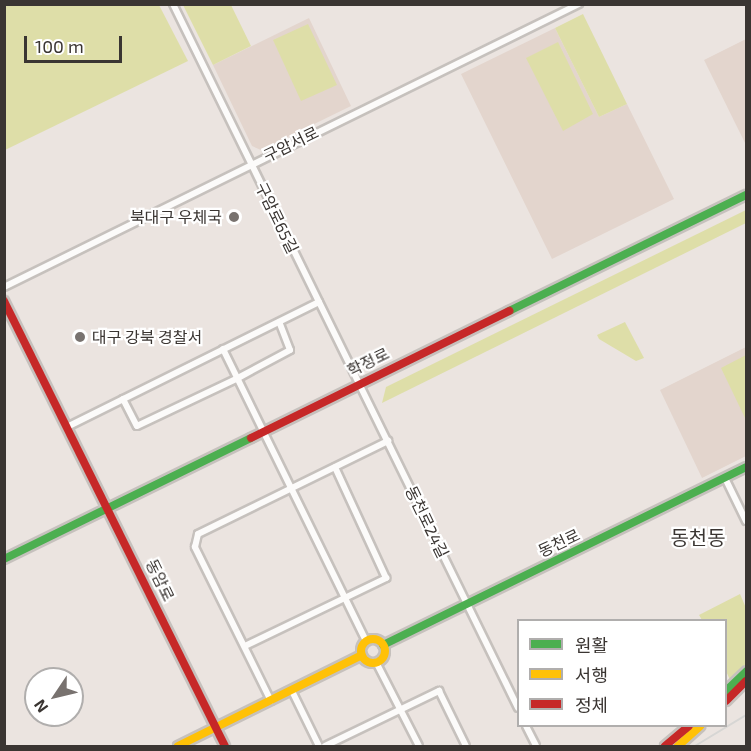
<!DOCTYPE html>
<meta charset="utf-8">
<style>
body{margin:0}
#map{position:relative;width:751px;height:751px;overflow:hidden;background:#ebe4e0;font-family:"Exo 2","Noto Sans KR",sans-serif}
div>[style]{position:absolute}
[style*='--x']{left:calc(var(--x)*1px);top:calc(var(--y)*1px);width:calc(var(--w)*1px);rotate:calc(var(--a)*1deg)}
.built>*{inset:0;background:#e3d5cd}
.green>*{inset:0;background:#dedea8}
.roads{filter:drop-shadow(2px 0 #c6c1bd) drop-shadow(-2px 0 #c6c1bd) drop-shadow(0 2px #c6c1bd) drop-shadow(0 -2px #c6c1bd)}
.street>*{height:6px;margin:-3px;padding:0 3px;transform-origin:3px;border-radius:3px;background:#fcfbfa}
.fast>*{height:8px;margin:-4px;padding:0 4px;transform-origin:4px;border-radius:4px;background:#4caf50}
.slow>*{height:8px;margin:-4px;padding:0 4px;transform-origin:4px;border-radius:4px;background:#ffc107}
.slow>.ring{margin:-4px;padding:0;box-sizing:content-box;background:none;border:8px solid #ffc107;border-radius:50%}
.jam>*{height:8px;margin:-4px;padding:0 4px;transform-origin:4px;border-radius:4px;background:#c62828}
.rail>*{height:2px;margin:-1px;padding:0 1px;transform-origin:1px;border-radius:1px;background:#d7d6d4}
.dots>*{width:16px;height:16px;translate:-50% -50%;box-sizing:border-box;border:3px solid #fff;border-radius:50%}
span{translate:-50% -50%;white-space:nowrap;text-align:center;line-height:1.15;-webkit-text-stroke:4.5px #fff;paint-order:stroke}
.street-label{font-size:16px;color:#3a3532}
.poi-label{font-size:16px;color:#3a3532}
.right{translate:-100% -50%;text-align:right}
.left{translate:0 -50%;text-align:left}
.quarter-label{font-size:20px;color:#3a3532}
.frame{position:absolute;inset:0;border:6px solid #3a3532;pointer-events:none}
.legend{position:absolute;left:517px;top:619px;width:210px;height:108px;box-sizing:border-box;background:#fff;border:2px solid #b0aead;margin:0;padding:8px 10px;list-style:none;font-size:18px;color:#3a3532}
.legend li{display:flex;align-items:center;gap:12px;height:30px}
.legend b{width:30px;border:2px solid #b0aead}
.north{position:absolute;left:24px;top:667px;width:60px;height:60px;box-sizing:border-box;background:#fff;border:2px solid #b0aead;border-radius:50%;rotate:235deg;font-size:16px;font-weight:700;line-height:24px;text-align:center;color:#3a3532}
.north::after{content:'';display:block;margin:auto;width:21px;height:27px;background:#78726f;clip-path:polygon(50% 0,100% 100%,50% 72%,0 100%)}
.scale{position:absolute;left:24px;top:36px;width:98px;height:27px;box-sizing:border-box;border:3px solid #3a3532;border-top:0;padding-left:8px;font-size:18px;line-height:21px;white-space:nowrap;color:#3a3532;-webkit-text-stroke:4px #fff;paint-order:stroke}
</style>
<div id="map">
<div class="built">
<i style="clip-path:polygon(309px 18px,351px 106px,261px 150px,252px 146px,213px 65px)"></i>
<i style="clip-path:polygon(555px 28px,599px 117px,627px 104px,674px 199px,552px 259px,461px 74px)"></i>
<i style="clip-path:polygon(746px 39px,746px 145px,704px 60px)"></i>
<i style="clip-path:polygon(746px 347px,746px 456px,702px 478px,660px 390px)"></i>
</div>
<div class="green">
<i style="clip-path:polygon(5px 4px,159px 5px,188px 61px,5px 150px)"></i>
<i style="clip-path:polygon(183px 5px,231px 5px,251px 46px,213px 65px)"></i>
<i style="clip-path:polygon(583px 14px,627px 104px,599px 117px,555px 28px)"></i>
<i style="clip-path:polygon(308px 24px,337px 85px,301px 101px,273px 40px)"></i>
<i style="clip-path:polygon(558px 42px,593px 114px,563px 131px,526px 58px)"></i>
<i style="clip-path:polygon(746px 210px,746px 223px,382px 403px,386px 387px)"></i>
<i style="clip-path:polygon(625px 322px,644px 358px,636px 361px,599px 339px,597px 335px)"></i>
<i style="clip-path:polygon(746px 355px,746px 420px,721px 368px)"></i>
<i style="clip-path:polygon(740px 594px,746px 608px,746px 664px,730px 680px,726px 671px,726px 620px,702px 620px,699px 615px)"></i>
</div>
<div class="roads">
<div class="street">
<i style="--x:173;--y:4;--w:784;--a:63.89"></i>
<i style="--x:4;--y:287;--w:641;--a:-26.21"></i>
<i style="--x:223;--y:349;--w:325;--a:63.9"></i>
<i style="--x:123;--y:399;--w:30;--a:63"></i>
<i style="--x:137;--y:426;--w:112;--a:-25.4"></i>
<i style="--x:238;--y:378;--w:59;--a:-28.3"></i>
<i style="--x:290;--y:350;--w:30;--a:-111"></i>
<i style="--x:69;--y:426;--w:279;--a:-26.4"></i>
<i style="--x:725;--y:478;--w:48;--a:64"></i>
<i style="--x:245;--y:646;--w:157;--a:-25.7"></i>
<i style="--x:386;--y:578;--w:122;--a:-114.7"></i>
<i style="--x:376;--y:662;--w:94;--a:62.9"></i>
<i style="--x:292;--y:691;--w:61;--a:63.9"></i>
<i style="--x:271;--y:701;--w:172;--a:-116.3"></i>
<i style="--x:195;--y:547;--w:13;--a:-77"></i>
<i style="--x:198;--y:534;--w:212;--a:-26.1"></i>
<i style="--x:526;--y:726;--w:22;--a:63"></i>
<i style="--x:325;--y:746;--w:127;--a:-25.8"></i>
<i style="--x:439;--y:691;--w:61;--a:63.9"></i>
</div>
<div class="fast">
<i style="--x:509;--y:311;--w:264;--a:-26.1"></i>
<i style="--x:4;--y:559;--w:275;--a:-26.1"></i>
<i style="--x:383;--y:645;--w:404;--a:-26.1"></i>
<i style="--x:726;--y:691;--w:28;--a:-44"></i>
</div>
<div class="slow">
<i class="ring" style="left:361px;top:639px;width:16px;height:16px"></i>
<i style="--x:178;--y:746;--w:205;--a:-26.3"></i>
<i style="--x:678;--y:746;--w:30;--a:-42"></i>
</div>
<div class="jam">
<i style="--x:4;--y:301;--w:497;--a:63.6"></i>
<i style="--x:251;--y:438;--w:288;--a:-26.2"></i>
<i style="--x:726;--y:701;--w:28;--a:-45"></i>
<i style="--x:665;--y:746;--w:31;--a:-40"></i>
</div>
</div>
<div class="rail">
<i style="--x:695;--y:746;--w:60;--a:-31.3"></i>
</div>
<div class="dots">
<i style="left:234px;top:217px;background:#78726f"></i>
<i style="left:80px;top:337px;background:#78726f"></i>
</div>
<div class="street-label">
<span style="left:291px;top:144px;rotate:-26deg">구암서로</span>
<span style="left:277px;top:218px;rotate:64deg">구암로65길</span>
<span style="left:368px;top:362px;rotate:-26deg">학정로</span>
<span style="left:427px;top:522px;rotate:64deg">동천로24길</span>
<span style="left:559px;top:543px;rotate:-25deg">동천로</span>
<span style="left:160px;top:580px;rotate:64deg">동암로</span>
</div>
<div class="poi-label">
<span class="right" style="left:222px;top:217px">북대구 우체국</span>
<span class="left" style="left:92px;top:337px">대구 강북 경찰서</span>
</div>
<div class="quarter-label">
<span style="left:698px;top:537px">동천동</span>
</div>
<div class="frame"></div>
<ul class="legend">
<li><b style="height:8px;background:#4caf50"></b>원활</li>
<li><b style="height:8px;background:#ffc107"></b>서행</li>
<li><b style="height:8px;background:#c62828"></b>정체</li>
</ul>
<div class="north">N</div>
<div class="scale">100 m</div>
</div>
